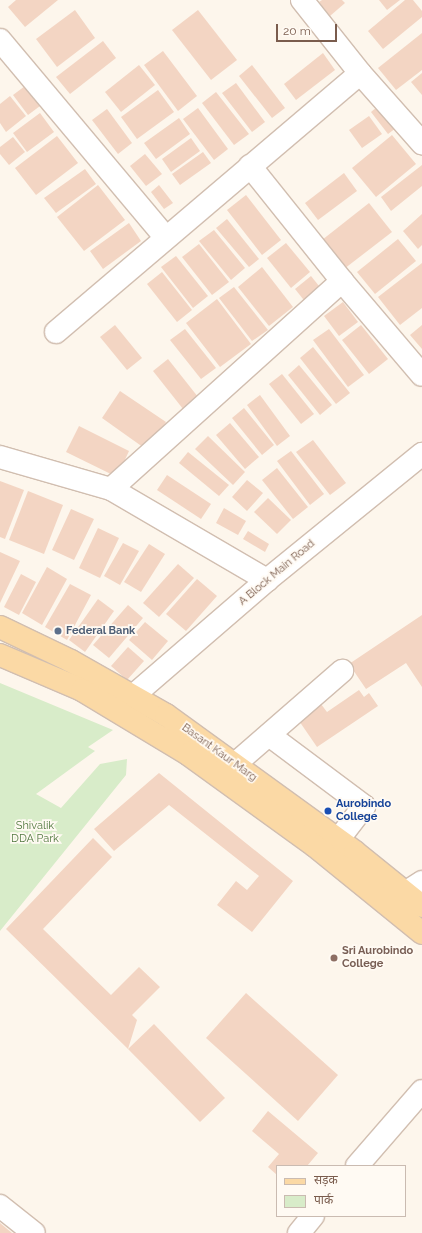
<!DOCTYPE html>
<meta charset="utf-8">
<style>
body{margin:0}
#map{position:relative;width:422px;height:1233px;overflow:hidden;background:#fdf6ec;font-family:Raleway,"Noto Sans Devanagari",sans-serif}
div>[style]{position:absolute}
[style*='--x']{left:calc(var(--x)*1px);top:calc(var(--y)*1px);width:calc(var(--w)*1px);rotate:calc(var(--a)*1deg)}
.green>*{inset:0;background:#d8ecc9}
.building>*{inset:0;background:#f3d5c3}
.roads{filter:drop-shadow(1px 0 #d1beb0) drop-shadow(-1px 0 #d1beb0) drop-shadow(0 1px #d1beb0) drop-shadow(0 -1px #d1beb0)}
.minor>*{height:22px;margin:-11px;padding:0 11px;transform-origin:11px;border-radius:11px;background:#fff}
.major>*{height:22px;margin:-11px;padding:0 11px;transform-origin:11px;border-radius:11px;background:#fbd9a5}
.dots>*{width:11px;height:11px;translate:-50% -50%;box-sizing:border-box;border:2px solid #fffaf3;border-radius:50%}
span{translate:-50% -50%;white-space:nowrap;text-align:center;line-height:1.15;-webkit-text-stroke:3.5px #fffaf3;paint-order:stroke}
.street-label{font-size:11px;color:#7a5c4d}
.service-label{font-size:11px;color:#4e5e75;font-weight:700}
.left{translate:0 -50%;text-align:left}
.transit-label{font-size:11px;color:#164399;font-weight:700}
.park-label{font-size:11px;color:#537a41}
.education-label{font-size:11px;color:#785e54;font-weight:700}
.legend{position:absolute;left:276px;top:1165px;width:130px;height:52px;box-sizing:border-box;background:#fffaf3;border:1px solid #cabbb1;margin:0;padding:5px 7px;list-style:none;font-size:12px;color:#7a5c4d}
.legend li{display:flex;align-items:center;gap:8px;height:20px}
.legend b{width:20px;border:1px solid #cabbb1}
.scale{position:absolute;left:276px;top:24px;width:61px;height:18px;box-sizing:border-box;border:2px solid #7a5c4d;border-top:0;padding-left:5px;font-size:12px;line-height:14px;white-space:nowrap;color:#7a5c4d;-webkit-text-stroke:3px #fffaf3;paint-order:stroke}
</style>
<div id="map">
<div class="green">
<i style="clip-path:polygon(0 683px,113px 730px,88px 747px,95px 751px,36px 794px,61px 808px,100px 764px,127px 759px,126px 775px,0 931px)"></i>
</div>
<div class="building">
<i style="clip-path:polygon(16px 0,58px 0,25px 27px,8px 7px)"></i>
<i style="clip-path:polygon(322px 0,342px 0,345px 3px,330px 16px,319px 2px)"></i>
<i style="clip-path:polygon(379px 0,400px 0,387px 10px)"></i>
<i style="clip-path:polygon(405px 0,413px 0,422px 11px,422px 17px,383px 49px,368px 31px)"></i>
<i style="clip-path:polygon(75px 10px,95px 38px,57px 67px,36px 39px)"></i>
<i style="clip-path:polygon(198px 10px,237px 60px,211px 80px,172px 30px)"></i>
<i style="clip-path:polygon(422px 33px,422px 70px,396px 90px,378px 68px)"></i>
<i style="clip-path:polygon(103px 41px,116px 58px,70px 94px,56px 77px)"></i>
<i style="clip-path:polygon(163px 51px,197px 96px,178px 111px,144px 65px)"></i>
<i style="clip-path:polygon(323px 53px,335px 70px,296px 100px,284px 84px)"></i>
<i style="clip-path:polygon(139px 65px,155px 85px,121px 112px,105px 92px)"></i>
<i style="clip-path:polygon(252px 65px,285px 108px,272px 118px,239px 76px)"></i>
<i style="clip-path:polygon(422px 73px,422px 95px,411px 82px)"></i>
<i style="clip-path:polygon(236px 83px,265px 122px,252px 132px,222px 93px)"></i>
<i style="clip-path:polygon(25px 86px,40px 106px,28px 115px,13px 95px)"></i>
<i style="clip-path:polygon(158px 90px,174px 112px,137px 139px,121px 117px)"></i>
<i style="clip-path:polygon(216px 92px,249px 134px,234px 145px,202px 103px)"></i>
<i style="clip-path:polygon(10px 96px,26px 116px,6px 132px,0 123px,0 104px)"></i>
<i style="clip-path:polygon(383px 102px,400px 125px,388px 134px,371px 112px)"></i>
<i style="clip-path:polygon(198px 108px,228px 149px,214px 160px,183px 119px)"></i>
<i style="clip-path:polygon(107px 109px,132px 143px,118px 154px,92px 120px)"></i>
<i style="clip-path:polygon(40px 113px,54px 132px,27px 152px,13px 133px)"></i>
<i style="clip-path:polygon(369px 116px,382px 134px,362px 148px,349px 130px)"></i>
<i style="clip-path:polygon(179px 118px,190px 134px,156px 159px,144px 143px)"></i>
<i style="clip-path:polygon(392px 135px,416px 164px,376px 197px,352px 168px)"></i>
<i style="clip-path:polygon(57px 136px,78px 163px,36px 195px,15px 168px)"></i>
<i style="clip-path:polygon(13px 137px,25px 152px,9px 165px,0 154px,0 147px)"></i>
<i style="clip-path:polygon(191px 138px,200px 151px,171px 172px,162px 159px)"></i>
<i style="clip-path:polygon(203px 152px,211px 163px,180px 185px,172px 174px)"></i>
<i style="clip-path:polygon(145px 154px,162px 174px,146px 186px,130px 166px)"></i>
<i style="clip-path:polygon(422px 165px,422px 186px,391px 211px,381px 197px)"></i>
<i style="clip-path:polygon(85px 169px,96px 184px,56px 213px,44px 198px)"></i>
<i style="clip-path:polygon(344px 173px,357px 191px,318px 220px,305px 203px)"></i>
<i style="clip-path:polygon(98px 185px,125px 220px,84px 251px,57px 217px)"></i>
<i style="clip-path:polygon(159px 185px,173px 203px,164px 209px,151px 192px)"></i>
<i style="clip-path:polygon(246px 195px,281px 240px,262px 255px,227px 210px)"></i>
<i style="clip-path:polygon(369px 203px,392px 232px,344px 269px,322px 240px)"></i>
<i style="clip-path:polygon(422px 214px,422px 245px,418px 249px,403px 231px)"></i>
<i style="clip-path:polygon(227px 219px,259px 259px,249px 267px,216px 228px)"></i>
<i style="clip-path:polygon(129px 223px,141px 241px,103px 269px,90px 251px)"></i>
<i style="clip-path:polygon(214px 230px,245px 268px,231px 280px,199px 241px)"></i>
<i style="clip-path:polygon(398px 239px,416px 261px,375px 294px,357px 272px)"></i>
<i style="clip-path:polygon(286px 243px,310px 272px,291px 288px,267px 258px)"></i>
<i style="clip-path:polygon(199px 244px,229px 282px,212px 295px,182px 257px)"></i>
<i style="clip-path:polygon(176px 256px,208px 296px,193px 308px,161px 267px)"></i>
<i style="clip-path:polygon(422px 263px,422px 308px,400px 325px,378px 297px)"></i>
<i style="clip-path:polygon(262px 267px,293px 307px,269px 326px,238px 287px)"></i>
<i style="clip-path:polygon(162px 272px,192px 310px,177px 322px,147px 284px)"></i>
<i style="clip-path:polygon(311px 276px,323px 291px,307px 304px,295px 289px)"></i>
<i style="clip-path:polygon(234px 287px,268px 330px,252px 341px,219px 298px)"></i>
<i style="clip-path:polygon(217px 299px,251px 344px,220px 367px,186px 323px)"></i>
<i style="clip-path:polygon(343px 302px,358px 322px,339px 336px,324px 316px)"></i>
<i style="clip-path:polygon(115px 325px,142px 358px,127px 370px,100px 337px)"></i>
<i style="clip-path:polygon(361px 325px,388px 359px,369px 374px,342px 340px)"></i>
<i style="clip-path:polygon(422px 325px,422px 349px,410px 335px)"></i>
<i style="clip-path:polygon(185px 329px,216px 368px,201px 379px,170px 340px)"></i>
<i style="clip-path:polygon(329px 329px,364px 375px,348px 387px,313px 340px)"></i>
<i style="clip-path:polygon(313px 347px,350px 393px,336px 404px,300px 358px)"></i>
<i style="clip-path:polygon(168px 359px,202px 402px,187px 414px,153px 371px)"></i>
<i style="clip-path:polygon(299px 365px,332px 405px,320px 415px,288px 375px)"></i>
<i style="clip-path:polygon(282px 374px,314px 414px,301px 424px,269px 384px)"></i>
<i style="clip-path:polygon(120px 391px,166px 422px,147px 450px,102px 418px)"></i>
<i style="clip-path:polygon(260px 395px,290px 436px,277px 446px,247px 405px)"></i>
<i style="clip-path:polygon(244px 408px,274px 445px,262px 455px,232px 418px)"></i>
<i style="clip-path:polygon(230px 423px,259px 457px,245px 469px,216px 435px)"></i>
<i style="clip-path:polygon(79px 426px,129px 451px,117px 477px,66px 452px)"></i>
<i style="clip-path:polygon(208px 436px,245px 472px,233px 485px,195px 449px)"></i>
<i style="clip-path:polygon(313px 440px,346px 483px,330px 495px,296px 452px)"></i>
<i style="clip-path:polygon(291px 451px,324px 494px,310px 505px,277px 461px)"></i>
<i style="clip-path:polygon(188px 452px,229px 485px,219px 496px,179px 463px)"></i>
<i style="clip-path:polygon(277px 468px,308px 507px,293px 519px,262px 480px)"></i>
<i style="clip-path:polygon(167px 475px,211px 504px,201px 519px,157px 490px)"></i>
<i style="clip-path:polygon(247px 480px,263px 493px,247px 511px,232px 497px)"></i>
<i style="clip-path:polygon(0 481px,24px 490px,5px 539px,0 537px)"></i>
<i style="clip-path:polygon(28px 491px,63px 505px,44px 554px,9px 540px)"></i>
<i style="clip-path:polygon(268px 498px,291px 520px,277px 534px,254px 512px)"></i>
<i style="clip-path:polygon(224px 508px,246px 521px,238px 535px,216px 523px)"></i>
<i style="clip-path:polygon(71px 509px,94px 519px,74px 560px,52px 550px)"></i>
<i style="clip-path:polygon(98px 528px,119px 538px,100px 578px,79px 568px)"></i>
<i style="clip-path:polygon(248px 531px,269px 544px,265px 552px,243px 539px)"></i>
<i style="clip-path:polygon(123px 543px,139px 551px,120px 585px,104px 576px)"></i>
<i style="clip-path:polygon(149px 544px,165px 554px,141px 592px,124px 582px)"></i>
<i style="clip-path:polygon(0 552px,20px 561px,0 603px)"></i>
<i style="clip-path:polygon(178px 564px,194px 578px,159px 617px,143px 603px)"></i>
<i style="clip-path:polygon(47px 567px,67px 579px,42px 625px,22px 613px)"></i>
<i style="clip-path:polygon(21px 574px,36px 582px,19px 615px,4px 607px)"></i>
<i style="clip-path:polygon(197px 579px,217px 596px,186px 631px,166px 614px)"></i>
<i style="clip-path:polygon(70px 584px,91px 595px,67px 640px,45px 627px)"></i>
<i style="clip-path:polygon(98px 599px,114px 611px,85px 652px,69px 640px)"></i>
<i style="clip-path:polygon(128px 605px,143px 618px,109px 658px,93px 645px)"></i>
<i style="clip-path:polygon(422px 615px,422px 687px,406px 663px,366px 689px,349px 664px)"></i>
<i style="clip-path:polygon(145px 622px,168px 641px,152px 660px,129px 640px)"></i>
<i style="clip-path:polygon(128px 647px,144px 661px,127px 680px,111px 666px)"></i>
<i style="clip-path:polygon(359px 690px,364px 697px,369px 693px,378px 706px,317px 747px,295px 715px,318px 700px,327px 712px)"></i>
<i style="clip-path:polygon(159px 773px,293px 881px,252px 932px,217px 905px,236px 881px,247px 890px,259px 876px,169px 805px,114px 851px,94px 829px)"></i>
<i style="clip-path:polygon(93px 838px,112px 857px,43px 929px,111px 995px,139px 967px,160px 987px,132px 1015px,137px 1020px,128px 1049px,6px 929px)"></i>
<i style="clip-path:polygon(246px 993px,338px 1075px,298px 1121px,206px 1038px)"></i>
<i style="clip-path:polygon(154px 1024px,225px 1098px,200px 1122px,128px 1049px)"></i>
<i style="clip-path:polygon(268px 1111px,318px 1153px,307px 1166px,277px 1166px,277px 1175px,268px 1167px,279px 1154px,252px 1131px)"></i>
<i style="clip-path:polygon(0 1223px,12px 1233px,0 1233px)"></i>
</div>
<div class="roads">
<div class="minor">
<i style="--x:302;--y:0;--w:93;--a:51.5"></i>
<i style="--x:360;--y:73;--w:94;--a:48.5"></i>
<i style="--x:0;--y:40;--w:258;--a:50"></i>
<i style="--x:250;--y:166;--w:147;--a:51.3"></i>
<i style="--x:342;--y:281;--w:123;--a:49.6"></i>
<i style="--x:56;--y:332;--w:399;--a:-40.4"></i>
<i style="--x:0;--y:457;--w:116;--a:16.1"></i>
<i style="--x:111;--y:489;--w:181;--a:30.3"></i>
<i style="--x:111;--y:489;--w:311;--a:-42"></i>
<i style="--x:134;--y:695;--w:176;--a:-40.8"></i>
<i style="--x:267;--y:580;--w:200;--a:-39.1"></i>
<i style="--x:269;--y:735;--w:119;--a:36.8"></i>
<i style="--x:364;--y:806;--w:43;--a:127.4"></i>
<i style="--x:235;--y:764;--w:142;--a:-41"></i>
<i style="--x:405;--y:893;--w:20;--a:-33"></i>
<i style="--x:357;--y:1166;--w:99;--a:-49.1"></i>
<i style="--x:0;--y:1206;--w:43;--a:38.5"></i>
<i style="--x:299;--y:1233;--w:22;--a:-51"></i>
</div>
<div class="major">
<i style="--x:0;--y:627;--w:79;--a:25.6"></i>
<i style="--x:71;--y:661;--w:109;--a:29.6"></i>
<i style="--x:166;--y:715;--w:233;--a:35.9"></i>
<i style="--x:355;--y:852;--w:86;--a:38.9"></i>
<i style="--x:0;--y:655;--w:89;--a:23.1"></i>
<i style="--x:82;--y:690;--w:124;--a:31.1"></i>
<i style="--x:188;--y:754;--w:157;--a:35.9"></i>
<i style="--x:315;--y:846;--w:138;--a:39.1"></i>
</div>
</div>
<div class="dots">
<i style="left:58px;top:631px;background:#5c6f8a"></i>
<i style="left:328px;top:811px;background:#1a4fb4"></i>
<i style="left:334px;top:958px;background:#8d6e63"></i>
</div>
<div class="street-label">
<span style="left:277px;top:573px;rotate:-40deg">A Block Main Road</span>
<span style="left:219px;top:753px;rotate:36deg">Basant Kaur Marg</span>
</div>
<div class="service-label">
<span class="left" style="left:66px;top:631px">Federal Bank</span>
</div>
<div class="transit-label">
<span class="left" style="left:336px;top:811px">Aurobindo<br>College</span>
</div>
<div class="park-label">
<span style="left:35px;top:833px">Shivalik<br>DDA Park</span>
</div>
<div class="education-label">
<span class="left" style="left:342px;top:958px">Sri Aurobindo<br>College</span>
</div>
<ul class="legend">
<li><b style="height:5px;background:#fbd9a5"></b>सड़क</li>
<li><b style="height:11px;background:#d8ecc9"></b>पार्क</li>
</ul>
<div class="scale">20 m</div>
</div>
